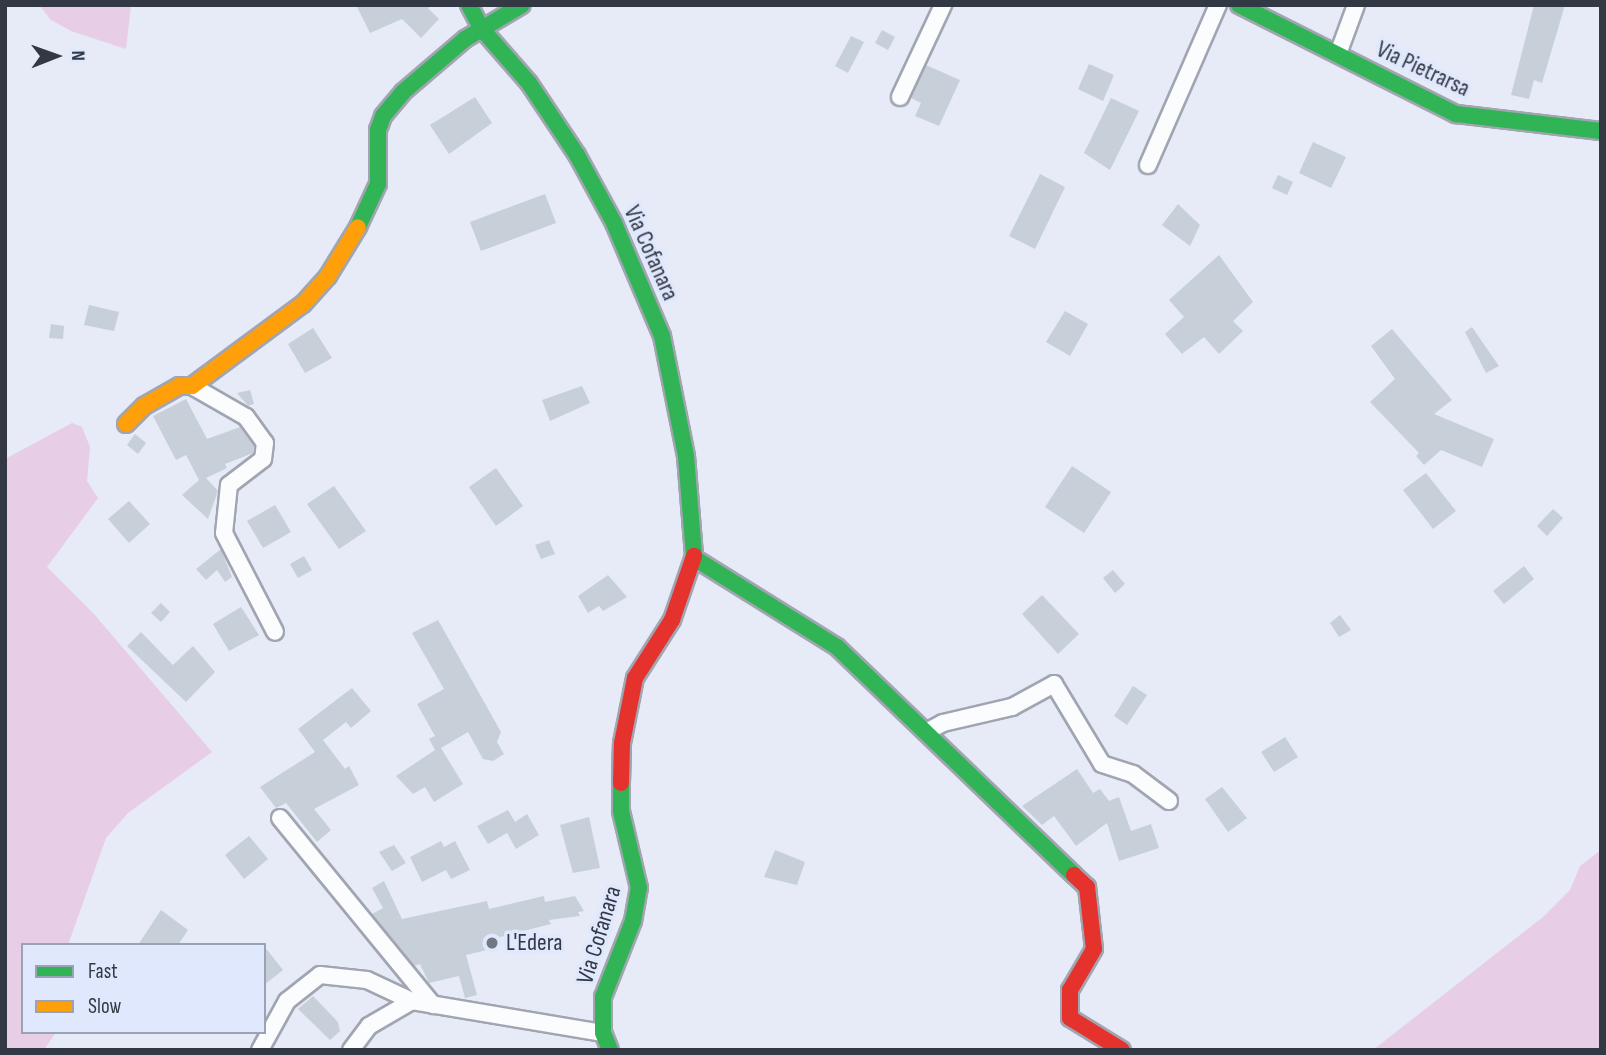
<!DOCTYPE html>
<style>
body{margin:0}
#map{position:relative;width:1606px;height:1055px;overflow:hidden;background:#e6ebf7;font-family:"Sofia Sans Condensed",sans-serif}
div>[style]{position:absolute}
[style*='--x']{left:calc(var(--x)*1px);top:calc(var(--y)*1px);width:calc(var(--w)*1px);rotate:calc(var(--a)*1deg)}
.green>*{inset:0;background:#e7cde5}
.building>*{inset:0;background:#c7d0d9}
.roads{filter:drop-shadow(2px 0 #a1a5b1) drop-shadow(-2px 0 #a1a5b1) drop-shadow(0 2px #a1a5b1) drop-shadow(0 -2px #a1a5b1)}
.street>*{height:16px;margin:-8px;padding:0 8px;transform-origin:8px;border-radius:8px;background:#fbfcfe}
.fast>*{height:16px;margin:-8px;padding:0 8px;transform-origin:8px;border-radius:8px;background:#30b455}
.slow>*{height:16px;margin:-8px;padding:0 8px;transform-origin:8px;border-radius:8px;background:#ff9f0a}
.jam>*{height:16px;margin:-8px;padding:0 8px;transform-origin:8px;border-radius:8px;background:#e5322d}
.dots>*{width:19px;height:19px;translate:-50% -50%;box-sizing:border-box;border:4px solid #e0e8fd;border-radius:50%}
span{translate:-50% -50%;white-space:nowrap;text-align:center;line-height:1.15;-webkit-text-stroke:7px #e0e8fd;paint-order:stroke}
.street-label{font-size:24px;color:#333845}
.poi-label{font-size:24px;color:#333845}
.left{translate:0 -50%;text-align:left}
.frame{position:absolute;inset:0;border:7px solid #333845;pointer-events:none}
.legend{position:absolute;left:21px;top:943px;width:245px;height:91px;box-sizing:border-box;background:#e0e8fd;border:2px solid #9ba2b3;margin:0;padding:9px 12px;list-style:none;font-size:21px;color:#333845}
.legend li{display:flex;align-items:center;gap:14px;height:35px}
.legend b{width:35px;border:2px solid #9ba2b3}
.north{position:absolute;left:21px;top:21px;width:70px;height:70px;-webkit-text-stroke:5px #e0e8fd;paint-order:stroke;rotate:89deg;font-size:19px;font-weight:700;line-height:28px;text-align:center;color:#333845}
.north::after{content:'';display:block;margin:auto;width:24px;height:32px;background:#333845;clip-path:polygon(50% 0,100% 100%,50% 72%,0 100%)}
</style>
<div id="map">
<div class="green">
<i style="clip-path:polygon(39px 5px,131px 5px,126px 49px,71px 31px,51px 20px)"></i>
<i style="clip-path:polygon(72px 423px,82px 427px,90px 447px,87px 481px,98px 498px,47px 567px,94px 614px,212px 752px,128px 813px,106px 838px,68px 945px,23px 945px,23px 1032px,56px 1032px,44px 1050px,5px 1050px,5px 459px)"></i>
<i style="clip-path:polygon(1601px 850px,1601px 1050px,1373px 1050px,1543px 917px,1570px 890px,1580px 866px)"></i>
</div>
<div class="building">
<i style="clip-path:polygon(356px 5px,433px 5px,428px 8px,439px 19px,421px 38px,402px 19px,370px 33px)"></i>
<i style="clip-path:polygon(1534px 5px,1565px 5px,1542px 83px,1534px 80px,1529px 99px,1511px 95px)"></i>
<i style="clip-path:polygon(882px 30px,895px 37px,888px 50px,875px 43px)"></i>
<i style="clip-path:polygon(851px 36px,864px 42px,848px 73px,835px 66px)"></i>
<i style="clip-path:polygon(1089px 64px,1114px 75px,1103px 101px,1078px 89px)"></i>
<i style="clip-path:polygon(926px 65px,960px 80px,939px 126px,915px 116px,921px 103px,911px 98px)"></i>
<i style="clip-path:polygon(475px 97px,492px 123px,449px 154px,430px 125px)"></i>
<i style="clip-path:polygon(1111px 98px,1139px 111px,1110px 170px,1084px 153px)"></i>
<i style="clip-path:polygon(1313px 142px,1346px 157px,1331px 188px,1299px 173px)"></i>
<i style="clip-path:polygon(1040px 174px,1065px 187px,1035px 249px,1009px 236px)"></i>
<i style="clip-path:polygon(1278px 175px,1293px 182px,1287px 195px,1272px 188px)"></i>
<i style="clip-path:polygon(545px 194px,556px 223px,481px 251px,470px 222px)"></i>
<i style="clip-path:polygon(1178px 204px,1200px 225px,1190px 246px,1162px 225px)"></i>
<i style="clip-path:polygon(1219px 255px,1253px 302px,1233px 321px,1243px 331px,1219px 354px,1204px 337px,1182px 354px,1165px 334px,1184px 317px,1169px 300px)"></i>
<i style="clip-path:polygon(89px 305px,119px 312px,114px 331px,84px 325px)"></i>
<i style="clip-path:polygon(1065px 311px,1088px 324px,1070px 356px,1046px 342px)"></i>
<i style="clip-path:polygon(51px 324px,64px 326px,63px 339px,49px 338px)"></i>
<i style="clip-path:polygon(1472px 327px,1499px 366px,1486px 373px,1465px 332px)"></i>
<i style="clip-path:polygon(313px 328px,332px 358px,305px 373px,288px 344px)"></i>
<i style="clip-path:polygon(1392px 329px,1452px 400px,1434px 414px,1494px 439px,1482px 467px,1441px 450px,1424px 465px,1416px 456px,1419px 453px,1370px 402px,1395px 379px,1371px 346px)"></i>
<i style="clip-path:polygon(582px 386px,590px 403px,550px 421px,542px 400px)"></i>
<i style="clip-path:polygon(250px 390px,254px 404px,248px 406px,237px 393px)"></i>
<i style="clip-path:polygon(186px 399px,207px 439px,240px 427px,254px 446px,253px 453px,225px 464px,227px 468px,206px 478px,218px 491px,208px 519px,182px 495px,199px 480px,186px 455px,176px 460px,153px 416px)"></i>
<i style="clip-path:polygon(135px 434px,146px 443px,138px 454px,127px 445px)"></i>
<i style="clip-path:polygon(1072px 466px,1111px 492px,1084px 533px,1045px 507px)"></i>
<i style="clip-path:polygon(496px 468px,523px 506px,496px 526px,469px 487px)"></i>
<i style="clip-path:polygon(1426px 473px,1456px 511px,1433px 529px,1403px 490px)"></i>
<i style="clip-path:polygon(334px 486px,366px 531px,339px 549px,307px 504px)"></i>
<i style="clip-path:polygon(129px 501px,150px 524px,129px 543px,108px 519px)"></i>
<i style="clip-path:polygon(275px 505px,291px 532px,263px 548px,247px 521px)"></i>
<i style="clip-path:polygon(1553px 509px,1563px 518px,1547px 536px,1537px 526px)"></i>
<i style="clip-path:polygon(549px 540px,555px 554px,541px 559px,535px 545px)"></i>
<i style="clip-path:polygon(221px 549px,232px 577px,225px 582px,217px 570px,206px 580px,196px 569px)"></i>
<i style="clip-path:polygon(304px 556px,312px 570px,298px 578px,290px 564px)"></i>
<i style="clip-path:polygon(1524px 566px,1534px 579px,1504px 604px,1493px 591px)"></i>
<i style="clip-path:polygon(1113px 570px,1125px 584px,1115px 593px,1103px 578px)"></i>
<i style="clip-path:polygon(608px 575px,627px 597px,603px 611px,599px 606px,588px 613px,578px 596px)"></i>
<i style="clip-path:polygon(1042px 595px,1079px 634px,1058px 654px,1022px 614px)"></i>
<i style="clip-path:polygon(161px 603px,170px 612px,161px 622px,151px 613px)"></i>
<i style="clip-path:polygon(241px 607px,259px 635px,229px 651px,213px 624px)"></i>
<i style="clip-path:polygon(1340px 615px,1351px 630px,1339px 637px,1330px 623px)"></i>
<i style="clip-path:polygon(438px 620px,501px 732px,497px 742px,504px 754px,493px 761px,483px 759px,468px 732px,441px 748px,463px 784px,434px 802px,425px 787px,413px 794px,396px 776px,435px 750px,429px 739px,435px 736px,417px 704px,444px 689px,412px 633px)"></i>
<i style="clip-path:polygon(141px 632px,173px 665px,193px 646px,215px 672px,186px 702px,127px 646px)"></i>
<i style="clip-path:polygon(1133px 686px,1147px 695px,1127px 725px,1114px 716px)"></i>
<i style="clip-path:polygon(352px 688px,371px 711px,351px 728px,346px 722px,323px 740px,345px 769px,349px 766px,359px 785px,314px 809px,331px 830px,317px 842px,286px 803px,276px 808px,260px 787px,315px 752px,298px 729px)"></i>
<i style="clip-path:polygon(1285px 737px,1298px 757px,1274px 772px,1261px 752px)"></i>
<i style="clip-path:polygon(1077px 769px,1093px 793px,1100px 789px,1109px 801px,1119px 797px,1131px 831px,1151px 824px,1159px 848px,1119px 861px,1107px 823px,1076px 846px,1054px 816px,1042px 825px,1022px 806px)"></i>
<i style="clip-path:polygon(1222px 787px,1247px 818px,1228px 832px,1205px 799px)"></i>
<i style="clip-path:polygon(508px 810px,515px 822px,527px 814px,539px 835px,516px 849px,507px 833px,488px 844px,477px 826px)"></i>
<i style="clip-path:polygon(589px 817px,600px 868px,573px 873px,560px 825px)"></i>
<i style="clip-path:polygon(249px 836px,268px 859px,244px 879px,225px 855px)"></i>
<i style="clip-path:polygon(441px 841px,444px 847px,455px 841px,470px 870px,451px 879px,446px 870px,422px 882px,410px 857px)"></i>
<i style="clip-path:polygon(394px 845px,406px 863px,392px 871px,379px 852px)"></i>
<i style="clip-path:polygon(775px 850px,805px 862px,797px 885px,764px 877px)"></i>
<i style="clip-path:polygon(384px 881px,402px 919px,487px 901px,489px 909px,544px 896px,545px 902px,575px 896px,584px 911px,578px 912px,580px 916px,549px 920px,551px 924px,489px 940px,491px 949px,466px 955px,477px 995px,465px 998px,459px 976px,429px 983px,420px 964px,414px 966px,372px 914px,383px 908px,372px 888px)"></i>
<i style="clip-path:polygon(161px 910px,188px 930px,178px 945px,138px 945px)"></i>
<i style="clip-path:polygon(264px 946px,283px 970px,264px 985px)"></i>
<i style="clip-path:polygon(313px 996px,338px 1022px,340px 1031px,330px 1040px,298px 1009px)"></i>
</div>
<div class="roads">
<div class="street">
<i style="--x:1338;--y:54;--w:52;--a:-69.8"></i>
<i style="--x:900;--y:97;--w:102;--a:-64.9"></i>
<i style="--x:1148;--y:165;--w:175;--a:-66.4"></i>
<i style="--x:192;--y:386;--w:62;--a:29.9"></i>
<i style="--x:246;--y:417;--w:32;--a:54"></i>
<i style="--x:265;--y:443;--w:16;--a:97"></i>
<i style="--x:263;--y:459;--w:43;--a:142.6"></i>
<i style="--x:229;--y:485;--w:48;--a:95.9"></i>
<i style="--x:224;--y:533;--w:111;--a:62.7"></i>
<i style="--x:926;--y:732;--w:19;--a:-28"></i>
<i style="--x:943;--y:723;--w:71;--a:-13.1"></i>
<i style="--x:1012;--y:707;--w:48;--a:-28.7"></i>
<i style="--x:1054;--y:684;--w:93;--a:59"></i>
<i style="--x:1102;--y:764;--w:33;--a:18"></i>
<i style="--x:1133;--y:774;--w:45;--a:36.9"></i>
<i style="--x:280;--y:818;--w:242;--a:50.7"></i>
<i style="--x:260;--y:1050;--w:56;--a:-61.1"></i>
<i style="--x:287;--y:1001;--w:42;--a:-38.2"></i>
<i style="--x:320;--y:975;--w:47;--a:6.1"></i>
<i style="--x:367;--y:980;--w:50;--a:25"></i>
<i style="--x:412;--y:1001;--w:194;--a:9.5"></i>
<i style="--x:351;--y:1050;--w:30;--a:-53"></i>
<i style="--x:369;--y:1026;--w:50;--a:-30.2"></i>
</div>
<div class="fast">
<i style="--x:469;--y:5;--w:26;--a:62"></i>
<i style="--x:481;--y:28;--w:73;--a:48.9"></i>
<i style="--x:529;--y:83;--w:87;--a:56.3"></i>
<i style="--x:577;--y:155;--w:77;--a:61.4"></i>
<i style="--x:614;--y:223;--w:123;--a:67"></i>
<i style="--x:662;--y:336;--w:122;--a:78.7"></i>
<i style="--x:686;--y:456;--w:100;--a:85.4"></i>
<i style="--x:1239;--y:5;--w:243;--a:26.7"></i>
<i style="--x:1456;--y:114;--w:146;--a:6.7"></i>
<i style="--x:358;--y:227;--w:47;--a:-65.1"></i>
<i style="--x:378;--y:184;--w:54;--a:-90"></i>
<i style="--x:378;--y:130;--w:15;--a:-70"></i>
<i style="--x:383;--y:116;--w:31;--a:-50"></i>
<i style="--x:403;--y:92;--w:82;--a:-40.5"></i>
<i style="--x:465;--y:39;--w:66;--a:-30.8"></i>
<i style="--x:694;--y:558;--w:168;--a:31.9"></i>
<i style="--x:837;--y:647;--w:329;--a:43.9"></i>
<i style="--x:610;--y:1050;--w:18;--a:-112"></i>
<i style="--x:603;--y:1033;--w:36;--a:-90"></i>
<i style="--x:603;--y:997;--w:82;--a:-68.5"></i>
<i style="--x:633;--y:921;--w:34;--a:-80"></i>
<i style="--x:639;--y:888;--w:79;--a:-103.2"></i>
<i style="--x:621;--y:811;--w:28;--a:-90"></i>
</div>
<div class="slow">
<i style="--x:126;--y:424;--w:25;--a:-45"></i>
<i style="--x:144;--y:406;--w:40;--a:-29.7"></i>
<i style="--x:179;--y:386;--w:13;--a:0"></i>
<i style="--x:192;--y:386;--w:138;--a:-36.5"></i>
<i style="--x:303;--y:304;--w:38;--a:-48"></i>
<i style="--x:328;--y:276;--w:57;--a:-58.5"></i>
</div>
<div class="jam">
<i style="--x:621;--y:783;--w:40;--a:-88.6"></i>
<i style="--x:622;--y:743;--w:66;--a:-78.7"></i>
<i style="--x:635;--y:678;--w:69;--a:-57.5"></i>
<i style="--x:672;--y:620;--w:68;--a:-71"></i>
<i style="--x:1074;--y:875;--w:18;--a:43"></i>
<i style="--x:1087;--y:887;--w:62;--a:83.6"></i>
<i style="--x:1094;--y:949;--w:48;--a:120.3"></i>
<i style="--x:1070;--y:990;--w:28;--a:90"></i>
<i style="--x:1070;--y:1018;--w:61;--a:31.6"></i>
</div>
</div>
<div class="dots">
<i style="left:492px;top:943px;background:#727783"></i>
</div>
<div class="street-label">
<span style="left:1423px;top:69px;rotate:25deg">Via Pietrarsa</span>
<span style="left:651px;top:253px;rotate:66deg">Via Cofanara</span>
<span style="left:599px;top:935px;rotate:-73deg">Via Cofanara</span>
</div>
<div class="poi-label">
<span class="left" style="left:506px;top:943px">L'Edera</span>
</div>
<div class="frame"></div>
<ul class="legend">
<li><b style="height:9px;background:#30b455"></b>Fast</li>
<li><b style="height:9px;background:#ff9f0a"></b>Slow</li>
</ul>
<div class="north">N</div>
</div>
